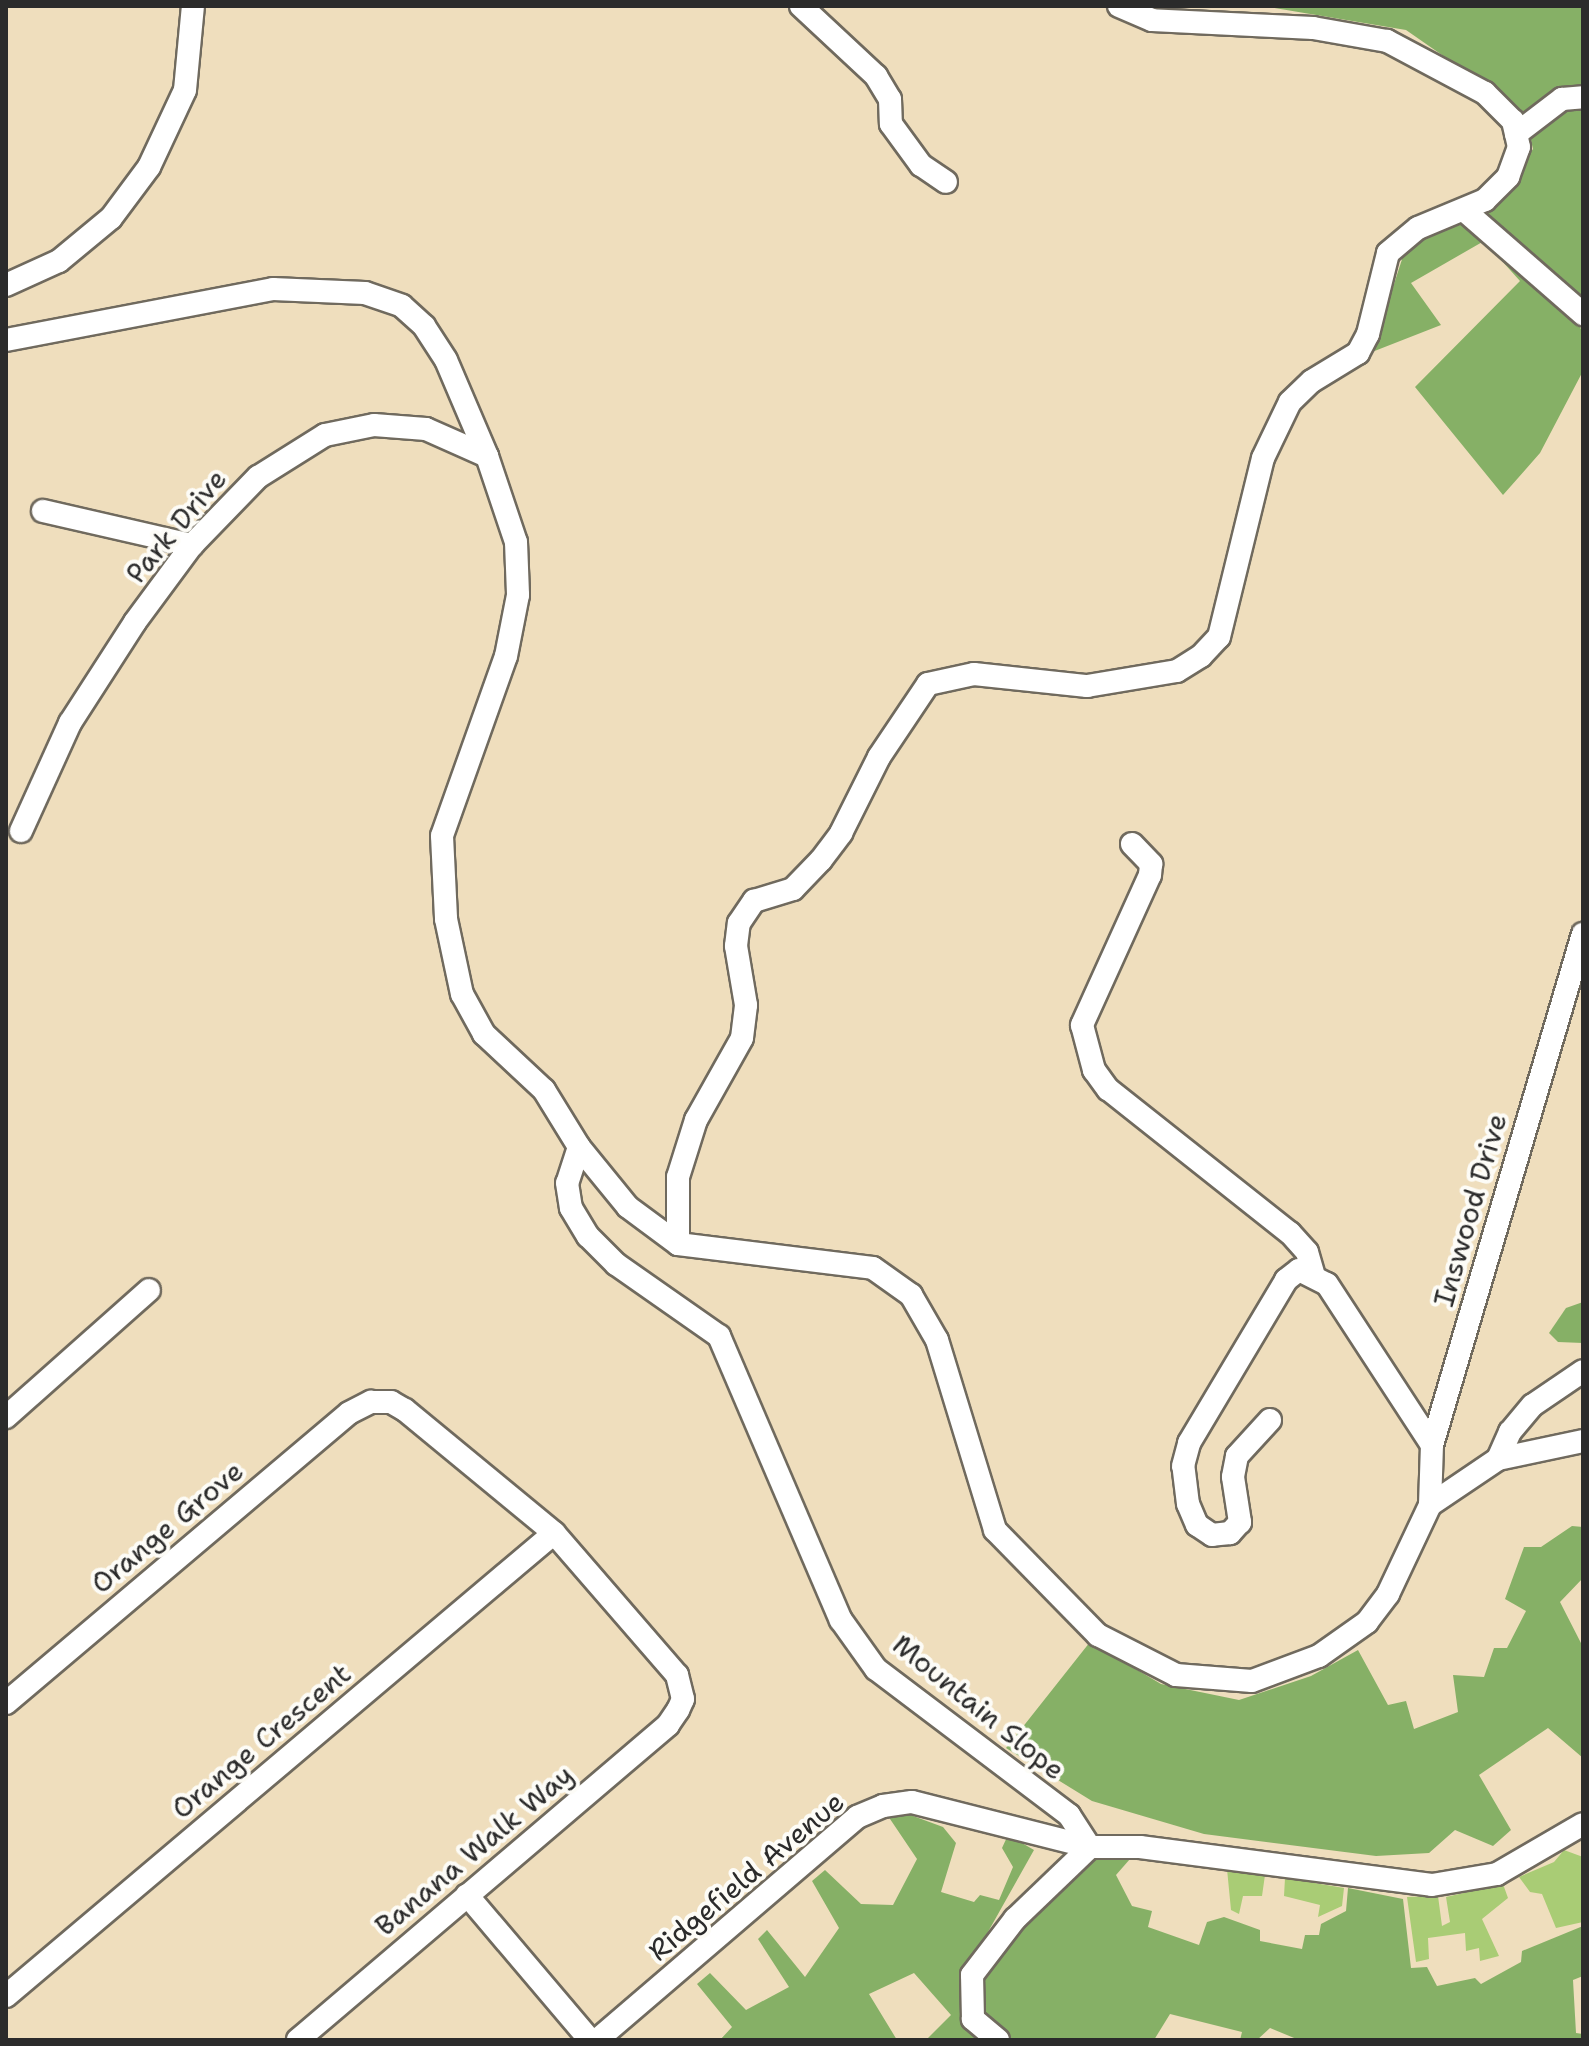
<!DOCTYPE html>
<style>
body{margin:0}
#map{position:relative;width:1589px;height:2046px;overflow:hidden;background:#efdebd;font-family:"Shantell Sans",sans-serif}
div>[style]{position:absolute}
[style*='--x']{left:calc(var(--x)*1px);top:calc(var(--y)*1px);width:calc(var(--w)*1px);rotate:calc(var(--a)*1deg)}
.green>*{inset:0;background:#a9cc75}
.forest>*{inset:0;background:#86b066}
.roads{filter:drop-shadow(2px 0 #706a5e) drop-shadow(-2px 0 #706a5e) drop-shadow(0 2px #706a5e) drop-shadow(0 -2px #706a5e)}
.minor>*{height:22px;margin:-11px;padding:0 11px;transform-origin:11px;border-radius:11px;background:#fff}
span{translate:-50% -50%;white-space:nowrap;text-align:center;line-height:1.15;-webkit-text-stroke:8px #fdfcf7;paint-order:stroke}
.street-label{font-size:28px;color:#2b2b2b}
.frame{position:absolute;inset:0;border:8px solid #2b2b2b;pointer-events:none}
</style>
<div id="map">
<div class="green">
<i style="clip-path:polygon(1564px 1850px,1583px 1857px,1583px 1922px,1556px 1928px,1542px 1894px,1530px 1892px,1519px 1877px,1554px 1862px)"></i>
<i style="clip-path:polygon(1227px 1869px,1265px 1875px,1262px 1896px,1243px 1896px,1239px 1914px,1231px 1910px)"></i>
<i style="clip-path:polygon(1285px 1878px,1344px 1888px,1342px 1906px,1318px 1917px,1320px 1905px,1284px 1896px)"></i>
<i style="clip-path:polygon(1503px 1884px,1508px 1898px,1482px 1919px,1499px 1956px,1480px 1961px,1479px 1948px,1466px 1951px,1465px 1933px,1428px 1938px,1429px 1959px,1416px 1962px,1407px 1897px,1438px 1896px,1442px 1926px,1450px 1922px,1446px 1897px)"></i>
</div>
<div class="forest">
<i style="clip-path:polygon(1262px 6px,1583px 6px,1583px 308px,1576px 313px,1583px 336px,1583px 371px,1540px 453px,1503px 495px,1415px 387px,1520px 281px,1484px 241px,1411px 283px,1441px 325px,1372px 352px,1406px 247px,1490px 208px,1533px 149px,1524px 112px,1406px 30px)"></i>
<i style="clip-path:polygon(1583px 1302px,1583px 1343px,1558px 1342px,1549px 1333px,1566px 1308px)"></i>
<i style="clip-path:polygon(1572px 1526px,1583px 1527px,1583px 1578px,1560px 1602px,1583px 1647px,1583px 1758px,1548px 1728px,1479px 1775px,1511px 1830px,1493px 1846px,1455px 1830px,1429px 1853px,1376px 1856px,1204px 1834px,1092px 1801px,1006px 1748px,1090px 1642px,1161px 1684px,1239px 1700px,1311px 1676px,1358px 1650px,1388px 1705px,1406px 1701px,1414px 1729px,1458px 1712px,1453px 1675px,1484px 1677px,1494px 1648px,1507px 1648px,1526px 1611px,1505px 1599px,1524px 1547px,1541px 1547px)"></i>
<i style="clip-path:polygon(905px 1813px,943px 1827px,956px 1843px,941px 1892px,974px 1902px,980px 1895px,999px 1900px,1013px 1867px,1002px 1848px,1008px 1835px,1034px 1850px,961px 1980px,961px 2006px,977px 2040px,926px 2040px,951px 2015px,914px 1973px,869px 1994px,897px 2040px,720px 2040px,732px 2027px,697px 1984px,710px 1973px,746px 2010px,789px 1987px,758px 1939px,767px 1930px,805px 1977px,839px 1928px,812px 1881px,825px 1870px,861px 1904px,893px 1905px,917px 1859px,888px 1816px)"></i>
<i style="clip-path:polygon(1102px 1855px,1130px 1859px,1116px 1875px,1132px 1906px,1152px 1911px,1148px 1927px,1199px 1945px,1207px 1922px,1224px 1917px,1260px 1930px,1260px 1941px,1302px 1949px,1305px 1935px,1319px 1935px,1321px 1924px,1346px 1911px,1348px 1888px,1403px 1899px,1411px 1968px,1427px 1967px,1437px 1986px,1475px 1978px,1481px 1984px,1521px 1962px,1522px 1951px,1583px 1926px,1583px 1976px,1573px 1980px,1576px 2033px,1583px 2034px,1583px 2040px,1299px 2040px,1270px 2028px,1257px 2040px,1240px 2040px,1242px 2032px,1170px 2014px,1154px 2040px,1009px 2040px,981px 2016px,984px 1976px,1026px 1915px,1086px 1860px)"></i>
</div>
<div class="roads">
<div class="minor">
<i style="--x:801;--y:6;--w:103;--a:43"></i>
<i style="--x:876;--y:76;--w:27;--a:59"></i>
<i style="--x:890;--y:99;--w:25;--a:88"></i>
<i style="--x:891;--y:124;--w:51;--a:53.8"></i>
<i style="--x:921;--y:165;--w:30;--a:34"></i>
<i style="--x:1516;--y:134;--w:58;--a:-37.3"></i>
<i style="--x:1562;--y:99;--w:21;--a:-5"></i>
<i style="--x:1465;--y:211;--w:157;--a:41.1"></i>
<i style="--x:6;--y:285;--w:58;--a:-24.4"></i>
<i style="--x:59;--y:261;--w:67;--a:-39.6"></i>
<i style="--x:111;--y:218;--w:64;--a:-53.3"></i>
<i style="--x:149;--y:167;--w:85;--a:-64.9"></i>
<i style="--x:185;--y:90;--w:84;--a:-84.6"></i>
<i style="--x:6;--y:340;--w:272;--a:-10.8"></i>
<i style="--x:273;--y:289;--w:92;--a:2.5"></i>
<i style="--x:365;--y:293;--w:39;--a:19"></i>
<i style="--x:402;--y:306;--w:30;--a:42"></i>
<i style="--x:424;--y:326;--w:40;--a:57.1"></i>
<i style="--x:446;--y:360;--w:104;--a:66.9"></i>
<i style="--x:487;--y:456;--w:91;--a:71.4"></i>
<i style="--x:516;--y:542;--w:53;--a:87.8"></i>
<i style="--x:518;--y:595;--w:62;--a:101.1"></i>
<i style="--x:506;--y:656;--w:191;--a:109.6"></i>
<i style="--x:442;--y:836;--w:83;--a:87.2"></i>
<i style="--x:446;--y:919;--w:77;--a:78"></i>
<i style="--x:462;--y:994;--w:46;--a:61.2"></i>
<i style="--x:484;--y:1034;--w:82;--a:43"></i>
<i style="--x:544;--y:1090;--w:67;--a:58.4"></i>
<i style="--x:579;--y:1147;--w:77;--a:50.8"></i>
<i style="--x:628;--y:1207;--w:62;--a:36.5"></i>
<i style="--x:678;--y:1244;--w:196;--a:7"></i>
<i style="--x:873;--y:1268;--w:47;--a:35.4"></i>
<i style="--x:911;--y:1295;--w:52;--a:60"></i>
<i style="--x:937;--y:1340;--w:199;--a:73"></i>
<i style="--x:995;--y:1530;--w:147;--a:45.6"></i>
<i style="--x:1098;--y:1635;--w:88;--a:27.1"></i>
<i style="--x:1176;--y:1675;--w:76;--a:4.5"></i>
<i style="--x:1252;--y:1681;--w:72;--a:-20.5"></i>
<i style="--x:1319;--y:1656;--w:59;--a:-35.3"></i>
<i style="--x:1367;--y:1622;--w:35;--a:-53"></i>
<i style="--x:1388;--y:1594;--w:98;--a:-64.7"></i>
<i style="--x:1430;--y:1505;--w:82;--a:-34.1"></i>
<i style="--x:1498;--y:1459;--w:87;--a:-12"></i>
<i style="--x:43;--y:511;--w:153;--a:12.9"></i>
<i style="--x:21;--y:831;--w:119;--a:-65.6"></i>
<i style="--x:70;--y:723;--w:120;--a:-57.2"></i>
<i style="--x:135;--y:622;--w:96;--a:-53.5"></i>
<i style="--x:192;--y:545;--w:95;--a:-45.9"></i>
<i style="--x:258;--y:477;--w:79;--a:-32.1"></i>
<i style="--x:325;--y:435;--w:50;--a:-11.5"></i>
<i style="--x:374;--y:425;--w:52;--a:4.4"></i>
<i style="--x:426;--y:429;--w:67;--a:23.9"></i>
<i style="--x:1132;--y:844;--w:28;--a:46"></i>
<i style="--x:1151;--y:864;--w:11;--a:95"></i>
<i style="--x:1150;--y:875;--w:165;--a:114.4"></i>
<i style="--x:1082;--y:1025;--w:47;--a:75.1"></i>
<i style="--x:1094;--y:1070;--w:24;--a:54"></i>
<i style="--x:1108;--y:1089;--w:232;--a:38.4"></i>
<i style="--x:1290;--y:1233;--w:25;--a:48"></i>
<i style="--x:1307;--y:1252;--w:22;--a:74"></i>
<i style="--x:579;--y:1147;--w:38;--a:108"></i>
<i style="--x:567;--y:1183;--w:25;--a:81"></i>
<i style="--x:571;--y:1208;--w:33;--a:59"></i>
<i style="--x:588;--y:1236;--w:40;--a:45"></i>
<i style="--x:616;--y:1264;--w:126;--a:35"></i>
<i style="--x:719;--y:1336;--w:309;--a:66.8"></i>
<i style="--x:841;--y:1620;--w:60;--a:54.5"></i>
<i style="--x:876;--y:1669;--w:242;--a:37.1"></i>
<i style="--x:1069;--y:1815;--w:38;--a:57"></i>
<i style="--x:678;--y:1244;--w:67;--a:-90"></i>
<i style="--x:678;--y:1177;--w:60;--a:-72.5"></i>
<i style="--x:696;--y:1120;--w:94;--a:-60.7"></i>
<i style="--x:742;--y:1038;--w:33;--a:-83"></i>
<i style="--x:746;--y:1005;--w:60;--a:-99.6"></i>
<i style="--x:736;--y:946;--w:23;--a:-83"></i>
<i style="--x:739;--y:923;--w:27;--a:-56"></i>
<i style="--x:754;--y:901;--w:41;--a:-17.1"></i>
<i style="--x:793;--y:889;--w:40;--a:-46"></i>
<i style="--x:821;--y:860;--w:34;--a:-53"></i>
<i style="--x:841;--y:833;--w:85;--a:-63.4"></i>
<i style="--x:879;--y:757;--w:88;--a:-56.1"></i>
<i style="--x:928;--y:684;--w:47;--a:-12.3"></i>
<i style="--x:974;--y:674;--w:114;--a:6.1"></i>
<i style="--x:1087;--y:686;--w:91;--a:-9.5"></i>
<i style="--x:1177;--y:671;--w:28;--a:-32"></i>
<i style="--x:1201;--y:656;--w:26;--a:-47"></i>
<i style="--x:1219;--y:637;--w:184;--a:-76.2"></i>
<i style="--x:1263;--y:458;--w:62;--a:-64.3"></i>
<i style="--x:1290;--y:402;--w:30;--a:-44"></i>
<i style="--x:1312;--y:381;--w:54;--a:-31.3"></i>
<i style="--x:1358;--y:353;--w:21;--a:-62"></i>
<i style="--x:1368;--y:334;--w:83;--a:-76.1"></i>
<i style="--x:1388;--y:253;--w:39;--a:-40"></i>
<i style="--x:1418;--y:228;--w:73;--a:-22.7"></i>
<i style="--x:1485;--y:200;--w:33;--a:-45"></i>
<i style="--x:1508;--y:177;--w:32;--a:-70"></i>
<i style="--x:1519;--y:147;--w:27;--a:-103"></i>
<i style="--x:1513;--y:121;--w:40;--a:-135"></i>
<i style="--x:1485;--y:93;--w:111;--a:-152"></i>
<i style="--x:1387;--y:41;--w:75;--a:-170"></i>
<i style="--x:1313;--y:28;--w:161;--a:-177.2"></i>
<i style="--x:1152;--y:20;--w:36;--a:-157"></i>
<i style="--x:6;--y:1417;--w:191;--a:-41.6"></i>
<i style="--x:1270;--y:1420;--w:49;--a:132.5"></i>
<i style="--x:1237;--y:1456;--w:21;--a:101"></i>
<i style="--x:1233;--y:1477;--w:46;--a:81.2"></i>
<i style="--x:1240;--y:1522;--w:15;--a:132"></i>
<i style="--x:1230;--y:1533;--w:18;--a:174"></i>
<i style="--x:1212;--y:1535;--w:18;--a:-146"></i>
<i style="--x:1197;--y:1525;--w:23;--a:-113"></i>
<i style="--x:1188;--y:1504;--w:38;--a:-97"></i>
<i style="--x:1183;--y:1466;--w:24;--a:-75"></i>
<i style="--x:1189;--y:1443;--w:190;--a:-59.2"></i>
<i style="--x:1286;--y:1280;--w:16;--a:-38"></i>
<i style="--x:1299;--y:1270;--w:31;--a:27"></i>
<i style="--x:1327;--y:1284;--w:192;--a:56.9"></i>
<i style="--x:1498;--y:1459;--w:30;--a:-66"></i>
<i style="--x:1510;--y:1432;--w:35;--a:-50"></i>
<i style="--x:1533;--y:1405;--w:60;--a:-34.2"></i>
<i style="--x:1430;--y:1505;--w:60;--a:-88.1"></i>
<i style="--x:1432;--y:1445;--w:533;--a:-73.54"></i>
<i style="--x:6;--y:1703;--w:449;--a:-40.2"></i>
<i style="--x:349;--y:1413;--w:25;--a:-27"></i>
<i style="--x:371;--y:1402;--w:20;--a:0"></i>
<i style="--x:391;--y:1402;--w:16;--a:30"></i>
<i style="--x:405;--y:1410;--w:193;--a:39.5"></i>
<i style="--x:554;--y:1533;--w:188;--a:49.1"></i>
<i style="--x:677;--y:1675;--w:25;--a:76"></i>
<i style="--x:683;--y:1699;--w:12;--a:114"></i>
<i style="--x:678;--y:1710;--w:18;--a:124"></i>
<i style="--x:668;--y:1725;--w:486;--a:139.6"></i>
<i style="--x:467;--y:1895;--w:190;--a:49.7"></i>
<i style="--x:6;--y:1996;--w:717;--a:-40.19"></i>
<i style="--x:597;--y:2040;--w:343;--a:-40.6"></i>
<i style="--x:857;--y:1817;--w:28;--a:-23"></i>
<i style="--x:883;--y:1806;--w:29;--a:-8"></i>
<i style="--x:912;--y:1802;--w:184;--a:14.2"></i>
<i style="--x:1090;--y:1847;--w:50;--a:0"></i>
<i style="--x:1140;--y:1847;--w:294;--a:7.4"></i>
<i style="--x:1432;--y:1885;--w:66;--a:-9.6"></i>
<i style="--x:1497;--y:1874;--w:99;--a:-30.2"></i>
<i style="--x:998;--y:2040;--w:33;--a:-140"></i>
<i style="--x:973;--y:2019;--w:44;--a:-91.3"></i>
<i style="--x:972;--y:1975;--w:71;--a:-52.5"></i>
<i style="--x:1015;--y:1919;--w:104;--a:-43.8"></i>
</div>
</div>
<div class="street-label">
<span style="left:176px;top:526px;rotate:-50deg">Park Drive</span>
<span style="left:1470px;top:1210px;rotate:-74deg">Inswood Drive</span>
<span style="left:167px;top:1527px;rotate:-40deg">Orange Grove</span>
<span style="left:979px;top:1707px;rotate:39deg">Mountain Slope</span>
<span style="left:261px;top:1741px;rotate:-40deg">Orange Crescent</span>
<span style="left:474px;top:1850px;rotate:-40deg">Banana Walk Way</span>
<span style="left:746px;top:1876px;rotate:-40deg">Ridgefield Avenue</span>
</div>
<div class="frame"></div>
</div>
